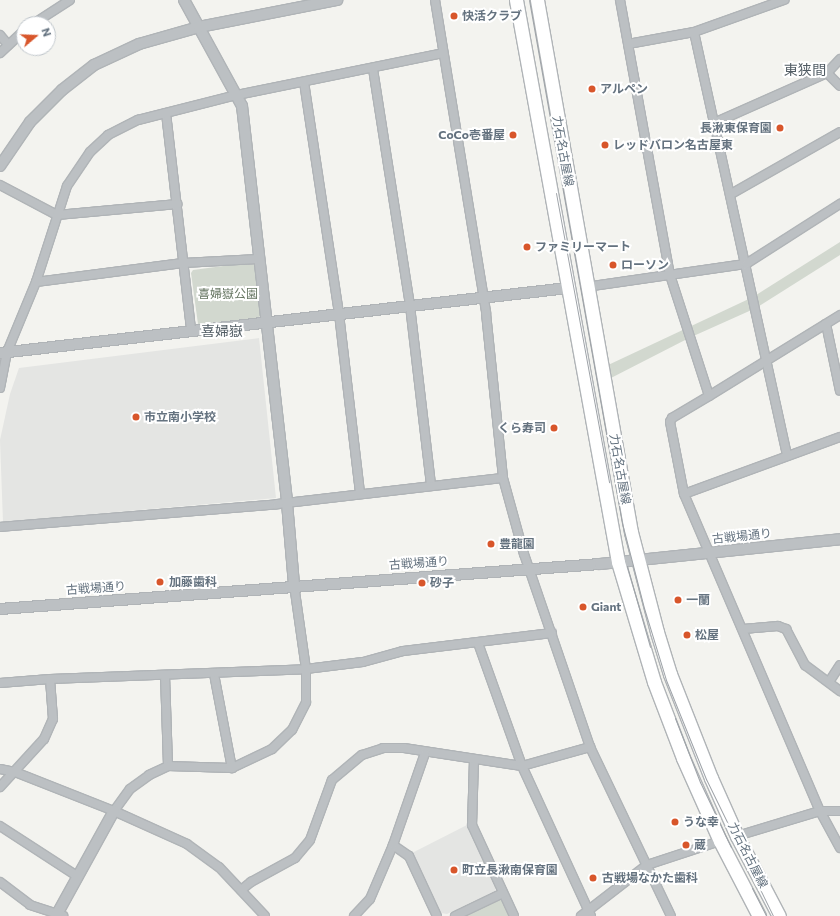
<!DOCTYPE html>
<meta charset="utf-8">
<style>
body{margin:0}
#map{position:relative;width:840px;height:916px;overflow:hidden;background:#f3f3ef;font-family:Commissioner,"Noto Sans JP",sans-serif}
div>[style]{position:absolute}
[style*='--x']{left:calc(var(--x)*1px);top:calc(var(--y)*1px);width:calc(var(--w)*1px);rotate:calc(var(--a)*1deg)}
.built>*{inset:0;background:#e4e5e3}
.green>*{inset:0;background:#d2d8cf}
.roads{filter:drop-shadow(1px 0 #b0b4b7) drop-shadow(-1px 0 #b0b4b7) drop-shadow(0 1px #b0b4b7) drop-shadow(0 -1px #b0b4b7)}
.minor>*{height:8px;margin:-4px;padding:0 4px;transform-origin:4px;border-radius:4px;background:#bcc0c3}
.tertiary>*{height:10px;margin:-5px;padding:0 5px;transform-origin:5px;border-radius:5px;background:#bcc0c3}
.primary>*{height:13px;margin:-6.5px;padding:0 6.5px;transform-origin:6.5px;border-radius:6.5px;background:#fff}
.tram>*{height:1px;margin:-0.5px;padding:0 0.5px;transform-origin:0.5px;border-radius:0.5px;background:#9ea3a8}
.dots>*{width:11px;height:11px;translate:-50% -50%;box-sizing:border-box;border:2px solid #fff;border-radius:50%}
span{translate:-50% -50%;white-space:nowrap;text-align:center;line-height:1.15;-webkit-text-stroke:4px #fff;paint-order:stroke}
.poi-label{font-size:12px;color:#64727f;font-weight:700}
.left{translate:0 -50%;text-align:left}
.right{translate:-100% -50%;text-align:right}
.street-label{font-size:12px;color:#64727f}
.park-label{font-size:12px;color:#667662}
.quarter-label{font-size:14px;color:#515c64}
.north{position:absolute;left:16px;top:16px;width:40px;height:40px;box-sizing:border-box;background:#fff;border:1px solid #c1c7cc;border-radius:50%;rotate:71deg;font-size:11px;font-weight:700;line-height:16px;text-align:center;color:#64727f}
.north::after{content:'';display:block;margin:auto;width:14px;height:18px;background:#d8562b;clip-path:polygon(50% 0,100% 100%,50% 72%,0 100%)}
</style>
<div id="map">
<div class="built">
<i style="clip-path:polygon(259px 338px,276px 498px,3px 522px,0 440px,10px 394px,19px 368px)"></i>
<i style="clip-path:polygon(467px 825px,496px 887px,495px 891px,447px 914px,441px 913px,412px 853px)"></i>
</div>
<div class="green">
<i style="clip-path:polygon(840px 242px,840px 255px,756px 308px,689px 338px,609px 379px,606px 366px,753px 297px)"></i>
<i style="clip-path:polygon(253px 262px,255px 264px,262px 314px,258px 318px,200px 326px,198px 324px,191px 273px,193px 270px)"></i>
<i style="clip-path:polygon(499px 899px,503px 901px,510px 916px,463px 916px)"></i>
</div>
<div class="roads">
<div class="minor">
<i style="--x:435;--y:0;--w:317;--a:80.7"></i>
<i style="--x:486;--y:313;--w:166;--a:84.1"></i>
<i style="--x:503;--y:478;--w:79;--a:74.6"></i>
<i style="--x:524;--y:554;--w:204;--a:71.1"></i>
<i style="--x:590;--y:747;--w:187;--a:64.4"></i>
<i style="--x:620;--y:0;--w:280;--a:79.7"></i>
<i style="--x:670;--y:275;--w:127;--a:72.1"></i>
<i style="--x:709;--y:396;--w:43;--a:149.3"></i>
<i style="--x:672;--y:418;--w:4;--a:117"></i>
<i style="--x:670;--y:422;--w:73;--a:79"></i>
<i style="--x:684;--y:494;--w:345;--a:66.8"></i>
<i style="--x:820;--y:811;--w:42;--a:61.6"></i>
<i style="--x:33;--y:24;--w:44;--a:-33"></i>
<i style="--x:694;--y:32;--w:434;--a:77.6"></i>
<i style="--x:0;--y:35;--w:13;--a:51"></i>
<i style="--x:628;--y:44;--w:67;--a:-10.3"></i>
<i style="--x:694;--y:32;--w:96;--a:-19.6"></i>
<i style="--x:0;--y:53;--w:33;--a:-43"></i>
<i style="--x:373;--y:69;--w:240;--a:81.1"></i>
<i style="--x:410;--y:306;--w:180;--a:83.3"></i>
<i style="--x:827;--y:73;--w:18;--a:45"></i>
<i style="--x:304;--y:82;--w:235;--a:81.4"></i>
<i style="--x:339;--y:314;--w:180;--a:83.3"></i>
<i style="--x:166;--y:113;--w:218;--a:83.4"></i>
<i style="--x:714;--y:123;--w:124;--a:-23.9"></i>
<i style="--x:827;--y:73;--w:19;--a:-47"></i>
<i style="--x:0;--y:185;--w:64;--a:27.8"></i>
<i style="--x:57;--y:215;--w:121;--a:-5.2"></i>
<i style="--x:731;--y:194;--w:125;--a:-29.6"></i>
<i style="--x:36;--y:282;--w:148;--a:-7.4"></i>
<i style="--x:183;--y:263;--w:75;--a:-3.1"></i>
<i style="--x:586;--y:287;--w:162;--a:-8.2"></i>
<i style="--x:746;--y:264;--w:112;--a:-32.6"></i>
<i style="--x:826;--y:324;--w:68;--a:78.2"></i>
<i style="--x:0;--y:388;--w:37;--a:-79"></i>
<i style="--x:7;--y:352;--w:76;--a:-67.5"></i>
<i style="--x:36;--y:282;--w:101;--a:-72.1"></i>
<i style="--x:67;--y:186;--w:41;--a:-55.9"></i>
<i style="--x:90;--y:152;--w:25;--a:-43"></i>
<i style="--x:108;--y:135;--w:34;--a:-27"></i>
<i style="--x:138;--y:120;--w:102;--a:-14.2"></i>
<i style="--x:237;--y:95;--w:210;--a:-11.5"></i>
<i style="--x:709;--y:396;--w:154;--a:-31.7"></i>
<i style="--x:684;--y:494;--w:166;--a:-20.1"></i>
<i style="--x:0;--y:527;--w:278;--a:-4.7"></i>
<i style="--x:277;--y:504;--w:227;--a:-6.6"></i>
<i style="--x:743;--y:629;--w:35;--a:-5"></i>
<i style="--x:778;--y:626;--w:9;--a:21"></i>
<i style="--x:786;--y:629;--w:41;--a:62.2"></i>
<i style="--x:805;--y:665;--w:44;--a:36.6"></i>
<i style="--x:478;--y:643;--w:131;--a:70.3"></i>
<i style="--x:522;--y:766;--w:165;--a:65.3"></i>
<i style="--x:214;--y:674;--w:96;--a:79.2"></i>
<i style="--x:165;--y:675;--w:91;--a:88.1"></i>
<i style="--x:829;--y:682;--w:20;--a:-57"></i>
<i style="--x:0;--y:683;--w:50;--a:-4.6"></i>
<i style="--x:50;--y:679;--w:256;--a:-2.2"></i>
<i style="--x:306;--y:669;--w:57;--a:-7"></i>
<i style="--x:363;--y:662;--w:41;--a:-15.4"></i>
<i style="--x:403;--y:651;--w:150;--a:-6.9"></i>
<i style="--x:474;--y:759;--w:66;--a:91.7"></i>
<i style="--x:472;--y:825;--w:100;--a:65.2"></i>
<i style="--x:0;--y:769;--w:15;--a:11"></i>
<i style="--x:15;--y:772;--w:106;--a:21.5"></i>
<i style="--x:114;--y:811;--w:80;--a:24.3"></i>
<i style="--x:187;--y:844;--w:39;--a:36"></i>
<i style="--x:219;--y:867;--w:67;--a:46.8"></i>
<i style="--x:0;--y:787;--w:65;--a:-47.5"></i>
<i style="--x:44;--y:739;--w:22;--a:-66"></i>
<i style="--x:53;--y:719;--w:40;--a:-94.3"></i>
<i style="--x:114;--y:811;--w:27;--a:-54"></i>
<i style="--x:130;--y:789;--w:24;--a:-36"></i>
<i style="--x:149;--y:775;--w:21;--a:-25"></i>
<i style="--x:168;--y:766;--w:64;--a:1.8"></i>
<i style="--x:232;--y:768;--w:44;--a:-25.4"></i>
<i style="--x:272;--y:749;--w:28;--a:-44"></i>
<i style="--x:292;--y:730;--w:31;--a:-63"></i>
<i style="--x:306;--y:702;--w:33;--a:-90"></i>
<i style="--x:306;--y:669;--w:85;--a:-98.1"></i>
<i style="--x:0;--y:826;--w:92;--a:33"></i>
<i style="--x:737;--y:836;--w:87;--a:-16.8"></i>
<i style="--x:820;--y:811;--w:20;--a:0"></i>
<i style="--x:393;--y:845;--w:19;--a:35"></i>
<i style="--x:409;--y:856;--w:66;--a:65"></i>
<i style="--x:0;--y:882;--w:38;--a:37"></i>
<i style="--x:30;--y:905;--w:35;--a:18"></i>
<i style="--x:241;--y:890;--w:13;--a:-39"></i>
<i style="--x:251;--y:882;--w:50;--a:-28.6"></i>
<i style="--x:295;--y:858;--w:23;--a:-50"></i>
<i style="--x:310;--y:840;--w:64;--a:-69.9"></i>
<i style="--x:332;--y:780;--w:39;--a:-40"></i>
<i style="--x:362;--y:755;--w:22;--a:-18"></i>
<i style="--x:383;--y:748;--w:21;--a:0"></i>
<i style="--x:404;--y:748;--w:119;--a:8.7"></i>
<i style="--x:522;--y:766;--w:71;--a:-15.6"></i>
<i style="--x:354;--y:916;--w:23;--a:-47"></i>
<i style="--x:370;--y:899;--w:59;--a:-66.9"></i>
<i style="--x:393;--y:845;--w:97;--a:-70.8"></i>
<i style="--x:455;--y:916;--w:53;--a:-25.6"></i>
<i style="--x:581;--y:916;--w:83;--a:-37.7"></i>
<i style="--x:647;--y:865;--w:77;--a:-18.2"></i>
</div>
<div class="tertiary">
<i style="--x:184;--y:0;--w:121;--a:61.3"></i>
<i style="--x:242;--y:106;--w:400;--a:83.5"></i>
<i style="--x:287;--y:503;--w:82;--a:85.1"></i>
<i style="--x:0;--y:166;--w:53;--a:-55.7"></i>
<i style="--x:30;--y:122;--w:45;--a:-45"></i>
<i style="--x:62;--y:90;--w:41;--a:-38"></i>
<i style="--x:94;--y:65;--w:50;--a:-25"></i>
<i style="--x:139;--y:44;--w:62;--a:-15.8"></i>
<i style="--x:199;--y:27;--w:141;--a:-11.1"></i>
<i style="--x:0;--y:353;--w:572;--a:-6.53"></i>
<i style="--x:0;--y:609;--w:602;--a:-4.29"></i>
<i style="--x:600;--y:564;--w:241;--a:-5.9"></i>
<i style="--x:56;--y:916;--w:120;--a:-61.1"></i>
</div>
<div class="primary">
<i style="--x:516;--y:0;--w:571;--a:79.71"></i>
<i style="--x:618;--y:562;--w:125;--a:73.3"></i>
<i style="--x:654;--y:682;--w:81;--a:69.1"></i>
<i style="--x:683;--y:758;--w:91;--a:66"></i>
<i style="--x:720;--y:841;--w:85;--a:62.5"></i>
<i style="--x:537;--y:0;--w:540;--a:79.98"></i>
<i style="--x:631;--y:532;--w:103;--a:75.4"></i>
<i style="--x:657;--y:632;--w:44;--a:72.8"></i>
<i style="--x:670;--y:674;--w:112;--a:68.5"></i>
<i style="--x:711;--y:778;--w:64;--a:65.9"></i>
<i style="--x:737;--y:836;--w:90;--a:62.3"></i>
</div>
</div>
<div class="tram">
<i style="--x:529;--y:0;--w:531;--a:79.92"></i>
<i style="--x:622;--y:523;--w:88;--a:75.5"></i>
<i style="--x:644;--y:608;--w:75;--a:73"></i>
<i style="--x:666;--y:680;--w:107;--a:68"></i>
<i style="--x:706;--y:779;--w:153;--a:63.9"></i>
<i style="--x:556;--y:193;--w:294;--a:79.6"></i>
<i style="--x:627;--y:566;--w:84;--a:74.1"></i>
<i style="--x:675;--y:718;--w:69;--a:68.7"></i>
<i style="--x:700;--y:782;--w:72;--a:64.5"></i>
<i style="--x:752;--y:888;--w:31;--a:63"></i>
</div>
<div class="dots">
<i style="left:454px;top:16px;background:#d8562b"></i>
<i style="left:592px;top:89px;background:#d8562b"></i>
<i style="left:780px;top:128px;background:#d8562b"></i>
<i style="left:513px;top:135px;background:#d8562b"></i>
<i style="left:605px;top:145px;background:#d8562b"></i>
<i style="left:527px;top:247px;background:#d8562b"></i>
<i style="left:613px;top:265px;background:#d8562b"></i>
<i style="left:136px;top:417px;background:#d8562b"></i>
<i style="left:554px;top:428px;background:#d8562b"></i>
<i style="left:491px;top:544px;background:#d8562b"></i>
<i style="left:160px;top:582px;background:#d8562b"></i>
<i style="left:422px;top:583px;background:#d8562b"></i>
<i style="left:678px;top:600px;background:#d8562b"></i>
<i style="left:583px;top:607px;background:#d8562b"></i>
<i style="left:687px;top:635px;background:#d8562b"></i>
<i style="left:675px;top:822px;background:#d8562b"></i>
<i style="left:686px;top:845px;background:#d8562b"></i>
<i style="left:454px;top:870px;background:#d8562b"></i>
<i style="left:593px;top:878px;background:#d8562b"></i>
</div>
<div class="poi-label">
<span class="left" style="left:462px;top:16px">快活クラブ</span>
<span class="left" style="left:600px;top:89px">アルペン</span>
<span class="right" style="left:772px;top:128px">長湫東保育園</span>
<span class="right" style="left:505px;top:135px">CoCo壱番屋</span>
<span class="left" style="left:613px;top:145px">レッドバロン名古屋東</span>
<span class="left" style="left:535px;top:247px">ファミリーマート</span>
<span class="left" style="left:621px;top:265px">ローソン</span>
<span class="left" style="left:144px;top:417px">市立南小学校</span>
<span class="right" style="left:546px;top:428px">くら寿司</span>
<span class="left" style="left:499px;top:544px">豊龍園</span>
<span class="left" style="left:169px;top:582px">加藤歯科</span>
<span class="left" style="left:430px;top:583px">砂子</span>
<span class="left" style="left:686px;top:600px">一蘭</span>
<span class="left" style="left:591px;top:607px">Giant</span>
<span class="left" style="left:695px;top:635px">松屋</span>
<span class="left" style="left:683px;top:822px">うな幸</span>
<span class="left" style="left:694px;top:845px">蔵</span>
<span class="left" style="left:462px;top:870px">町立長湫南保育園</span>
<span class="left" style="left:602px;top:878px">古戦場なかた歯科</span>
</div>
<div class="street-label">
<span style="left:563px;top:151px;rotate:80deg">力石名古屋線</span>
<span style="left:620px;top:469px;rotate:80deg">力石名古屋線</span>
<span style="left:742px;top:536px;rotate:-6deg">古戦場通り</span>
<span style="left:419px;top:563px;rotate:-4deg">古戦場通り</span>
<span style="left:96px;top:588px;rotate:-4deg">古戦場通り</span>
<span style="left:748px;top:855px;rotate:63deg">力石名古屋線</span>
</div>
<div class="park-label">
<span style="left:228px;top:294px">喜婦嶽公園</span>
</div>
<div class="quarter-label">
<span style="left:805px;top:70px">東狭間</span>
<span style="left:222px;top:331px">喜婦嶽</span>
</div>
<div class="north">N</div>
</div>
